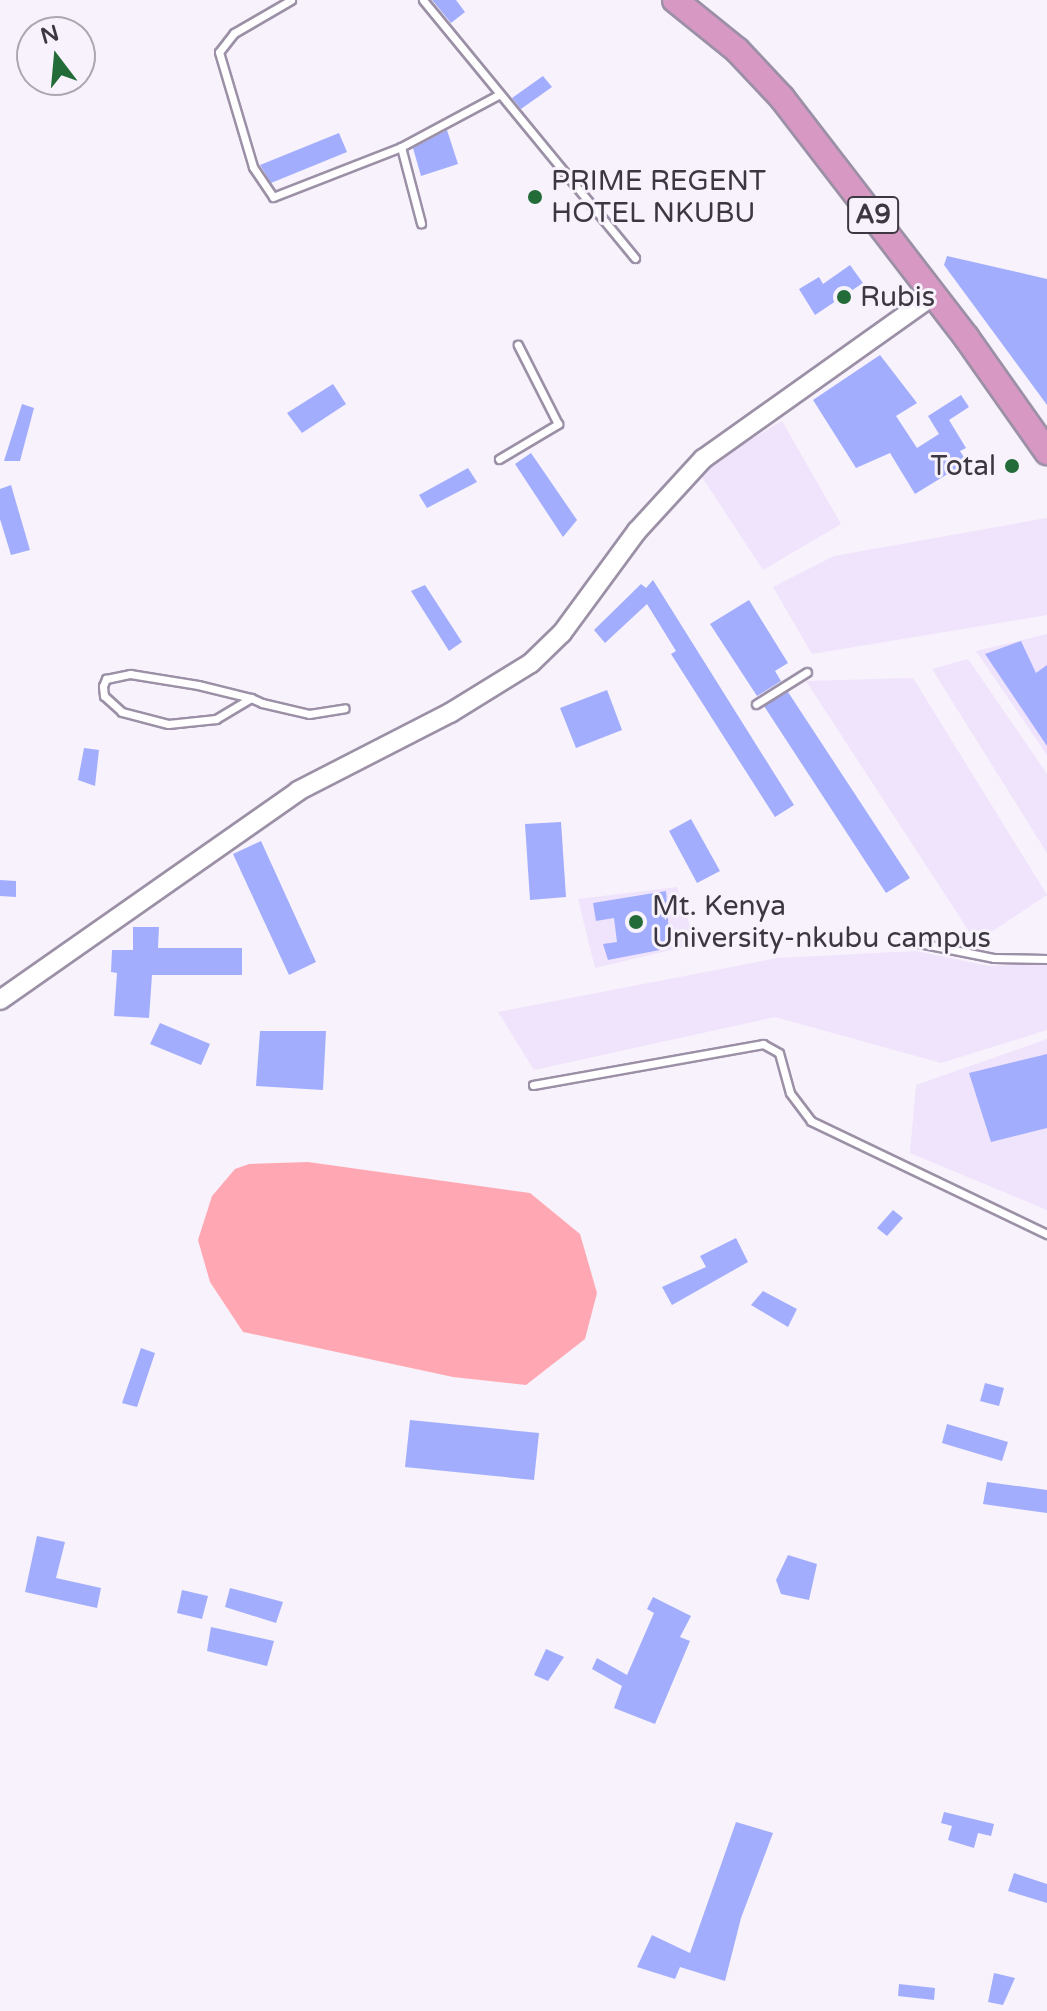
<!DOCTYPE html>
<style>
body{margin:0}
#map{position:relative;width:1047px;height:2011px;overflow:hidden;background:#f7f2fb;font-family:"Varela Round",sans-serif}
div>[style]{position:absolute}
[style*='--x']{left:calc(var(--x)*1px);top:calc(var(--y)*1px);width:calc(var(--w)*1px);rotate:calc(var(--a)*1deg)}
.built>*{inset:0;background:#f0e3fc}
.green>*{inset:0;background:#ffa8b3}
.building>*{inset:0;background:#a2aefd}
.roads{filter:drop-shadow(2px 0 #9c90a7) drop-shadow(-2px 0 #9c90a7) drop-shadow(0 2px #9c90a7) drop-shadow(0 -2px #9c90a7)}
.service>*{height:7px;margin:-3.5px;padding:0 3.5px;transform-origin:3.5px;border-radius:3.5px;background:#fff}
.tertiary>*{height:18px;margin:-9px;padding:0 9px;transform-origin:9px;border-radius:9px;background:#fff}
.trunk>*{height:24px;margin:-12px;padding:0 12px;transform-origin:12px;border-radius:12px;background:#d798c3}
.dots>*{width:22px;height:22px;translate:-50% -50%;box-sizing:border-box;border:4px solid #f7f2fb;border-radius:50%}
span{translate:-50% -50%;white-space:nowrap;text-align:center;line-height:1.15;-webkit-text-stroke:6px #f7f2fb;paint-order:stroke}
.shield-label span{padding:2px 6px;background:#f7f2fb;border:2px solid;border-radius:6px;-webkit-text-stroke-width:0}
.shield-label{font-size:26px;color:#3c3740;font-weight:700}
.poi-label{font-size:28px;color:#3c3740}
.left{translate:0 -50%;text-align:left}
.right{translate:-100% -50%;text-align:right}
.north{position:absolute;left:16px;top:16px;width:80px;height:80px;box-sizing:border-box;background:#f7f2fb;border:2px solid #aca7b0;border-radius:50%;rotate:344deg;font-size:22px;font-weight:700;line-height:32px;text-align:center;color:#3c3740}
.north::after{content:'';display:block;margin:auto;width:28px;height:36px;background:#236c3a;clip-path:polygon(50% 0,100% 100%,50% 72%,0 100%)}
</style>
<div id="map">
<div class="built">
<i style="clip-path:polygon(782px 421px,841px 524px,763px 570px,698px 471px)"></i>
<i style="clip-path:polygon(1047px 518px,1047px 615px,812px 654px,773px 587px,834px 556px)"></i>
<i style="clip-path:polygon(1047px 634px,1047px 755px,976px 651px)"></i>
<i style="clip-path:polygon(968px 659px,1047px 774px,1047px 853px,932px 669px)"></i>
<i style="clip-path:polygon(913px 678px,1047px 895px,976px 942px,806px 681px)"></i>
<i style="clip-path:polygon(677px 887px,696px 944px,595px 968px,578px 899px)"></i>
<i style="clip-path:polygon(916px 951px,989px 966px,1047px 964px,1047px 1030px,941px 1063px,775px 1017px,534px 1070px,498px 1012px,778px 958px)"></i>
<i style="clip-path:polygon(1047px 1039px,1047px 1210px,910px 1153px,916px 1085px)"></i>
</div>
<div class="green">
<i style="clip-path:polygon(308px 1162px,530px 1193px,580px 1234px,597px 1293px,585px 1339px,526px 1385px,453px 1377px,243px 1332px,210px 1282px,198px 1240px,212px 1196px,235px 1169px,249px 1164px)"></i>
</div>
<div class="building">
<i style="clip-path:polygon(432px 0,456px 0,465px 12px,451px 23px)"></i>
<i style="clip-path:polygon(543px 76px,552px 87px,521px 109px,512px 98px)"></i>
<i style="clip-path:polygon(447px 130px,458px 164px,421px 176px,413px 148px)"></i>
<i style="clip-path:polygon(339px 133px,347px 152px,271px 183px,260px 165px)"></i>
<i style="clip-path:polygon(947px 256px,1047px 279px,1047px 405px,944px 265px)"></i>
<i style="clip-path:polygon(850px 265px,863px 283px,815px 315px,799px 289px,819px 277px,823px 284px)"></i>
<i style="clip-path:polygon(880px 355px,917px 403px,896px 416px,917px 448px,939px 434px,928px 416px,961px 395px,969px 407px,949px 420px,966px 448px,960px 451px,967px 462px,915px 494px,890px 453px,856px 468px,813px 400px)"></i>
<i style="clip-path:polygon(333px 384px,346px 404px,302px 433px,287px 413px)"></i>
<i style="clip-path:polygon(22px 404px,34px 408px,20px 461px,4px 461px)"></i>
<i style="clip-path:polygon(531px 453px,577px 520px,563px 537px,515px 464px)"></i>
<i style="clip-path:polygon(468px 468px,477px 482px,427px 508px,419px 495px)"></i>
<i style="clip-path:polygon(11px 485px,30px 550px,11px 555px,0 519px,0 489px)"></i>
<i style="clip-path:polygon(653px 580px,794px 805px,775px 817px,671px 654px,676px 651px,647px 604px,605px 643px,594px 630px,641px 584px,646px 588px)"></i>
<i style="clip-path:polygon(425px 585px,462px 642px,449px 651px,411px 591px)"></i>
<i style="clip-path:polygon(749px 600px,788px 663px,775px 671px,781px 681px,757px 696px,710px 624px)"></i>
<i style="clip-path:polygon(1021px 641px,1036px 673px,1047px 665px,1047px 746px,985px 654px)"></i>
<i style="clip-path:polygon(607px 690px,622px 730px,576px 748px,560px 708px)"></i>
<i style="clip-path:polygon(788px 692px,910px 878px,886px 893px,764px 706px)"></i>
<i style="clip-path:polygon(84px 748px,99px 750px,95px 786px,78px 780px)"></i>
<i style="clip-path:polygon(691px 819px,720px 871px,697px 883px,669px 831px)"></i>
<i style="clip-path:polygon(561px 822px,566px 897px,530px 900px,525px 824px)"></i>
<i style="clip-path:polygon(261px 841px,316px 962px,289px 975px,233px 854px)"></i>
<i style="clip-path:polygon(0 880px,16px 881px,16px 897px,0 896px)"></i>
<i style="clip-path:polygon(666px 891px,670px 948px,608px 960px,603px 944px,617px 942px,614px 918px,596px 921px,593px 903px)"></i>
<i style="clip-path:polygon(133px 927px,159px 927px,158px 948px,242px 948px,242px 975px,152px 975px,149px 1018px,114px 1016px,117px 973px,111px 972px,112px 950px,133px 950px)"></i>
<i style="clip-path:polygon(160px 1023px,210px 1044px,201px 1065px,150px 1044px)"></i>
<i style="clip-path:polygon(260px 1031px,326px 1031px,323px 1090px,256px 1086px)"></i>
<i style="clip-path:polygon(1047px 1054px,1047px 1128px,991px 1142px,969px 1073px)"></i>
<i style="clip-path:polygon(893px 1210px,903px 1218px,887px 1236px,877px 1228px)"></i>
<i style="clip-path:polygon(736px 1238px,748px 1262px,672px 1305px,662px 1287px,706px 1267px,700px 1256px)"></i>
<i style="clip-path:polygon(763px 1291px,797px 1309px,788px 1327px,751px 1305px)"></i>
<i style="clip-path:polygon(141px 1348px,155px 1353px,137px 1407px,122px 1403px)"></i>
<i style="clip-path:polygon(985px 1383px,1004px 1388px,999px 1406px,980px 1401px)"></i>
<i style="clip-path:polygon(410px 1420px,539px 1433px,534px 1480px,405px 1467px)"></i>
<i style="clip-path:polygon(947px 1424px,1008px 1442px,1002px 1461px,942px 1443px)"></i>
<i style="clip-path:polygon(987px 1482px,1047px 1490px,1047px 1513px,983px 1504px)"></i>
<i style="clip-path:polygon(37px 1536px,65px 1542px,56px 1578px,101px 1588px,97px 1608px,25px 1592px)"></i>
<i style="clip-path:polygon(788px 1555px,817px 1564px,809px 1600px,781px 1594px,776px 1580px)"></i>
<i style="clip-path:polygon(230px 1588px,283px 1602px,276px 1623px,225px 1607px)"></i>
<i style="clip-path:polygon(182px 1590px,208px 1596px,202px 1619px,177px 1613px)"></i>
<i style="clip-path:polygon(653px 1597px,691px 1616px,680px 1637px,690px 1641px,655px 1724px,614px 1708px,622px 1686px,592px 1669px,597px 1658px,627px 1675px,654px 1613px,647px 1609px)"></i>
<i style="clip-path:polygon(211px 1627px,274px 1641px,267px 1666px,207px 1651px)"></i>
<i style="clip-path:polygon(546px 1649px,564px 1657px,548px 1681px,534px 1675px)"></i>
<i style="clip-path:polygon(944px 1812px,994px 1824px,991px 1836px,978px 1833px,974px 1848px,948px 1840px,952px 1826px,941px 1823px)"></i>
<i style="clip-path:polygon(736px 1822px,773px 1833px,741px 1918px,725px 1981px,680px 1967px,675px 1979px,637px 1967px,652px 1935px,690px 1953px)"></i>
<i style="clip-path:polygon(1014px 1873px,1047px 1884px,1047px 1903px,1008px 1891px)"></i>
<i style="clip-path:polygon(994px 1973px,1015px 1978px,1003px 2005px,988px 2002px)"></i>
<i style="clip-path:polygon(899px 1984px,935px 1988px,934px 2000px,898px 1996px)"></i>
</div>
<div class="roads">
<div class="service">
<i style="--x:291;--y:0;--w:66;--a:149.9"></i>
<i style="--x:234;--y:33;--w:24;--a:128"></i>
<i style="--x:219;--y:52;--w:120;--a:73.5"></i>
<i style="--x:253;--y:167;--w:36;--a:56"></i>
<i style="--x:273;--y:197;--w:137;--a:-21.3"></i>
<i style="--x:401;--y:147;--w:112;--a:-28.2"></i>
<i style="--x:423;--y:0;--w:334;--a:50.6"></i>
<i style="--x:401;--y:147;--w:79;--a:75.3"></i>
<i style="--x:499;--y:459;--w:69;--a:-30.7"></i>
<i style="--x:558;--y:424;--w:89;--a:-116.9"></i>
<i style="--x:251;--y:698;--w:41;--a:149"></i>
<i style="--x:216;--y:719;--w:48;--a:174.1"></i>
<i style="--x:168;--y:724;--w:48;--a:-165.4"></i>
<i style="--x:122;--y:712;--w:24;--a:-138"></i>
<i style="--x:104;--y:696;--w:10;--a:-96"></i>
<i style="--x:103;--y:686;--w:8;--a:-67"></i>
<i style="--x:106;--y:679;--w:25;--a:-12"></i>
<i style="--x:130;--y:674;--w:69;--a:9.2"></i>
<i style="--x:198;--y:685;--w:55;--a:13.8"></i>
<i style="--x:251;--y:698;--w:12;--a:24"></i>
<i style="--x:262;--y:703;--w:48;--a:13.2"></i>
<i style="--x:309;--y:714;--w:36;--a:-9"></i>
<i style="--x:756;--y:704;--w:60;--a:-32.1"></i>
<i style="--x:914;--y:942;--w:82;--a:11.3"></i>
<i style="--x:994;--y:958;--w:53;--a:1.1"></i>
<i style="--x:533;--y:1085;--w:234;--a:-10.1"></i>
<i style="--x:763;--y:1044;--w:18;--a:29"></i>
<i style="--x:779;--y:1053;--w:41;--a:74.6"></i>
<i style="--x:790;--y:1093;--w:35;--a:53"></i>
<i style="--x:811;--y:1121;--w:262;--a:25.6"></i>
</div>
<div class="tertiary">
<i style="--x:0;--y:1000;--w:364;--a:-35"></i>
<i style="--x:298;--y:791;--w:171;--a:-27.2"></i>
<i style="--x:450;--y:713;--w:95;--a:-31.7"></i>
<i style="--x:531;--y:663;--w:43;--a:-44.1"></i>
<i style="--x:562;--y:633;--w:127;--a:-53.7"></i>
<i style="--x:637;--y:531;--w:98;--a:-47.5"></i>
<i style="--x:703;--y:459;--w:281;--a:-35.4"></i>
</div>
<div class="trunk">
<i style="--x:675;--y:0;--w:80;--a:38.9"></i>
<i style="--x:737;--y:50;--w:66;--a:46.8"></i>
<i style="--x:782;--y:98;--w:302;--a:52.4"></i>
<i style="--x:966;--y:337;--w:141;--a:54.8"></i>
</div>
</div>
<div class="dots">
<i style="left:535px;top:197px;background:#236c3a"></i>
<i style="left:844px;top:297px;background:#236c3a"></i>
<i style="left:1012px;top:466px;background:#236c3a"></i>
<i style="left:636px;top:922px;background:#236c3a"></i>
</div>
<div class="shield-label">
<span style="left:873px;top:215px">A9</span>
</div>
<div class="poi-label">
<span class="left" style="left:551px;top:197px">PRIME REGENT<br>HOTEL NKUBU</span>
<span class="left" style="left:860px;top:297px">Rubis</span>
<span class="right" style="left:996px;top:466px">Total</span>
<span class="left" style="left:652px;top:922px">Mt. Kenya<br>University-nkubu campus</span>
</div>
<div class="north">N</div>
</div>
